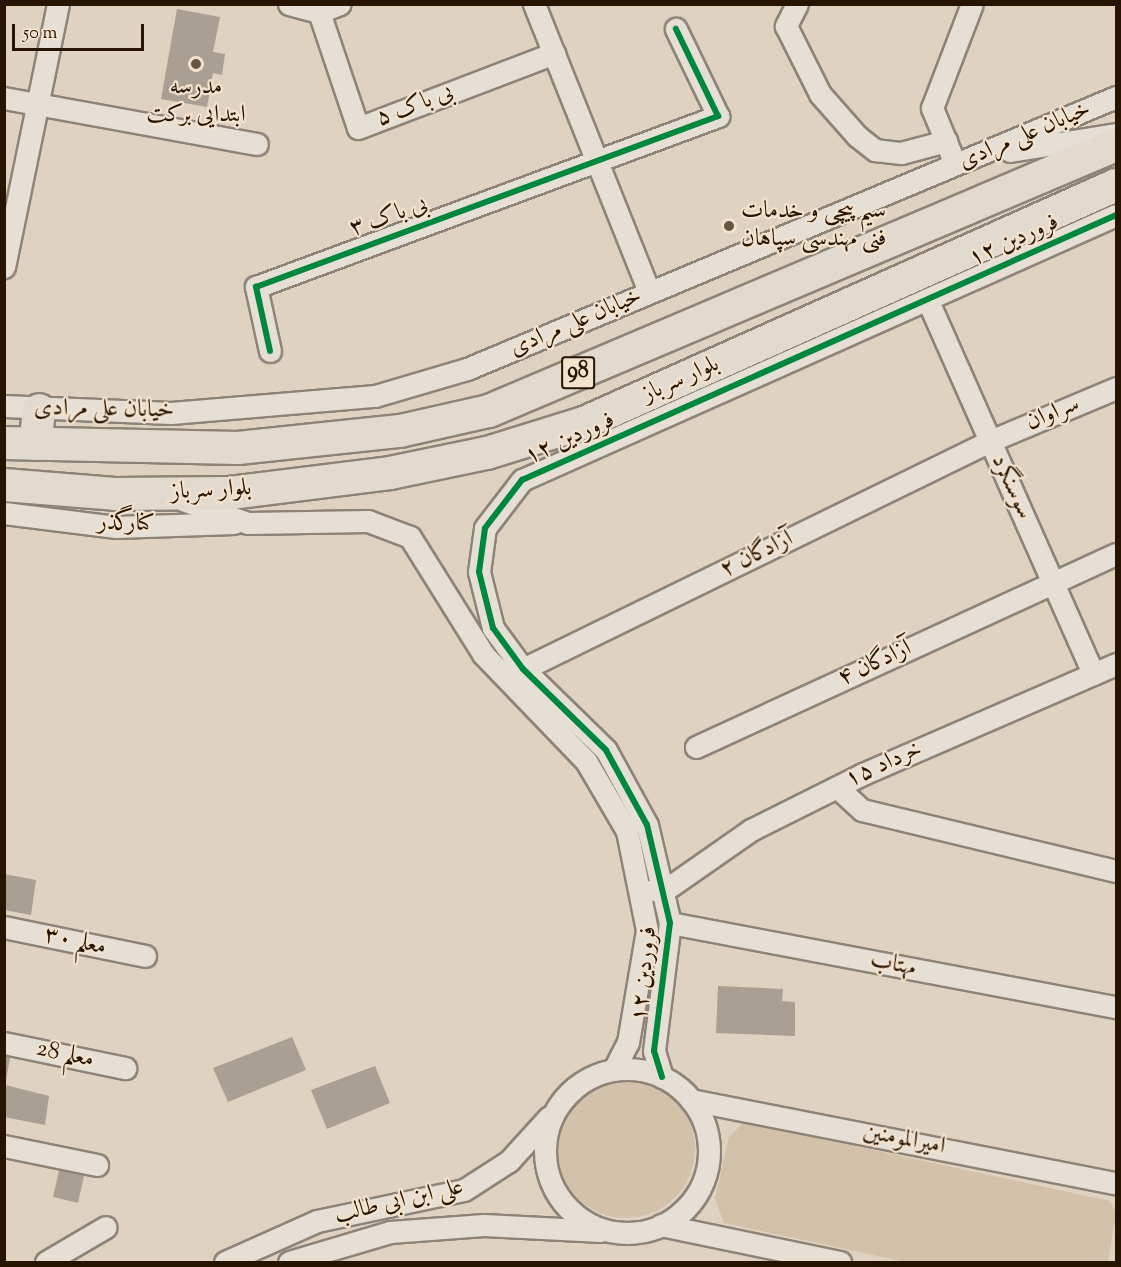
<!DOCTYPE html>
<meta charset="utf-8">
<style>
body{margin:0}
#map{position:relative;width:1121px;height:1267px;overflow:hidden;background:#dfd2c1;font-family:"Sorts Mill Goudy",Amiri,serif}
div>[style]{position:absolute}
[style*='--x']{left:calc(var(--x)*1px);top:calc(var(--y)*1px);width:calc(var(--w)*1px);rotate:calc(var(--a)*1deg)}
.green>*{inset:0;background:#d3c1a9}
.round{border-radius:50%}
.building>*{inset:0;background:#aa9f93}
.roads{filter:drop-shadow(2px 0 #8d8377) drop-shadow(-2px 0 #8d8377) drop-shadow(0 2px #8d8377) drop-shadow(0 -2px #8d8377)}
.minor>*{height:21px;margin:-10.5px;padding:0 10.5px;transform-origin:10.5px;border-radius:10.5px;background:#e6dfd6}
.minor>.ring{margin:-10.5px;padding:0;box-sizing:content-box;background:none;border:21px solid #e6dfd6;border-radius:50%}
.highway>*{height:32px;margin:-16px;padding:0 16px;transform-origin:16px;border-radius:16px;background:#e2dacf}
.cycleway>*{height:6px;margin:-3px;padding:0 3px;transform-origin:3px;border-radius:3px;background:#00873e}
.dots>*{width:16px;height:16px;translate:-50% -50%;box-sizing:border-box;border:3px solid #f3e3ce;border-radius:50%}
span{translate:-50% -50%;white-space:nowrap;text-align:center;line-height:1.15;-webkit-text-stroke:4.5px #f3e3ce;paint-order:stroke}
.shield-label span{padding:2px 4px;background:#f3e3ce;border:2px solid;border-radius:4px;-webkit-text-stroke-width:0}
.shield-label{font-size:22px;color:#261400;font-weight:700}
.poi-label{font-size:24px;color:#261400}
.left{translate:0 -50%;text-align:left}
.street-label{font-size:24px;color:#261400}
.frame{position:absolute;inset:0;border:6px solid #261400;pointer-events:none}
.scale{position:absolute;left:12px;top:24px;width:132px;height:27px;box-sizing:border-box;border:3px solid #261400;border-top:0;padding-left:8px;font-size:18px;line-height:21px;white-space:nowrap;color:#261400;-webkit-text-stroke:4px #f3e3ce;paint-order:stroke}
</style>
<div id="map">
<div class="green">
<i class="round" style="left:557px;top:1080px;width:138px;height:138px"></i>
<i style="clip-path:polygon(744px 1122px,1110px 1201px,1116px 1213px,1108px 1262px,906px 1262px,724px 1223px,715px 1199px,729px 1137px)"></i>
</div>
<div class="building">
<i style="clip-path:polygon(177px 9px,220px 17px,213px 52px,225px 54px,222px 75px,213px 73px,207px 107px,161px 99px)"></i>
<i style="clip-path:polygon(4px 874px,36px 880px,31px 915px,4px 910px)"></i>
<i style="clip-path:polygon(718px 986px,783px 989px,782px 1001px,795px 1002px,795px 1036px,716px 1033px)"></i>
<i style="clip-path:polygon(292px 1037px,306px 1070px,228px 1102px,213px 1068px)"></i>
<i style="clip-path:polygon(5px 1052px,11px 1053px,6px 1080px,5px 1080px)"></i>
<i style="clip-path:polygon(375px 1066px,390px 1103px,327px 1129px,311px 1090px)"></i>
<i style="clip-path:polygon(5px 1085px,49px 1096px,45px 1125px,4px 1117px)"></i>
<i style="clip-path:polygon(60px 1166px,85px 1171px,78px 1203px,53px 1197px)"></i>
</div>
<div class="roads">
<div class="minor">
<i style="--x:289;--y:4;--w:31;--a:15"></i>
<i style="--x:319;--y:12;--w:22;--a:-21"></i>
<i style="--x:534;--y:4;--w:310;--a:68.2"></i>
<i style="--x:797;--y:4;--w:25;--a:117"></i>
<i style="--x:786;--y:26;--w:76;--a:63.4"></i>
<i style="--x:820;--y:94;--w:56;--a:48.6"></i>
<i style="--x:857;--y:136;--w:23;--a:38"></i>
<i style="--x:875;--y:150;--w:26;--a:7"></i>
<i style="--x:901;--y:153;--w:47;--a:-14.9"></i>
<i style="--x:319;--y:12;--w:122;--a:71.4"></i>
<i style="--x:358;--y:128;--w:210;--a:-20.9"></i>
<i style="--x:4;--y:98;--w:257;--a:10.3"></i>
<i style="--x:1010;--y:151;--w:107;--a:-9.1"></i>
<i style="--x:951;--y:154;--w:50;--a:-112.4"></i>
<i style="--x:932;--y:108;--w:111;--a:-69"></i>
<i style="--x:4;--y:267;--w:268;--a:-78.4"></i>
<i style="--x:928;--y:301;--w:408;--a:66.1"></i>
<i style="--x:270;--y:351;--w:66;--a:-102.3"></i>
<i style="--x:256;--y:287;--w:493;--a:-20.3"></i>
<i style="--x:718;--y:116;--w:97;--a:-115.8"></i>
<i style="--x:4;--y:406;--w:167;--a:2.4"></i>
<i style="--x:171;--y:413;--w:205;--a:-4.8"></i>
<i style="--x:375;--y:396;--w:96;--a:-16.4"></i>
<i style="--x:467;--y:369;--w:704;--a:-22.74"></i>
<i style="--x:183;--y:500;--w:69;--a:19.5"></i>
<i style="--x:248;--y:523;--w:120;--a:-1"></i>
<i style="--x:368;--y:521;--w:45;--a:20.9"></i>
<i style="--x:410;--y:537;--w:138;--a:58"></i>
<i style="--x:483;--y:654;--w:149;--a:46.1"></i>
<i style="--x:586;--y:761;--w:81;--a:59.6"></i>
<i style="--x:627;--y:831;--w:101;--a:78.6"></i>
<i style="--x:647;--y:930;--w:114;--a:99.6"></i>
<i style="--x:628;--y:1042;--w:31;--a:117"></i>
<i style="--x:4;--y:513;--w:113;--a:7.1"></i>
<i style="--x:116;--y:527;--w:118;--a:-1.9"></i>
<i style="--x:523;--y:669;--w:520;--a:-26.02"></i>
<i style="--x:990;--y:441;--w:137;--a:-22.8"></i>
<i style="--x:696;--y:747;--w:462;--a:-24.7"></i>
<i style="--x:837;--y:787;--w:34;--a:43"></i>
<i style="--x:862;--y:810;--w:261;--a:13.5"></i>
<i style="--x:653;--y:890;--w:12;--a:0"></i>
<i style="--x:665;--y:890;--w:105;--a:-34.9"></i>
<i style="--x:751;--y:830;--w:125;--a:-26.6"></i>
<i style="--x:863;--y:774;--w:276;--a:-23.5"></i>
<i style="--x:670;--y:923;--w:454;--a:10.7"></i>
<i style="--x:4;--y:927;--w:144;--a:11.6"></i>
<i style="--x:4;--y:1043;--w:124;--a:11.7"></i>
<i class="ring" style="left:545px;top:1069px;width:143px;height:143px"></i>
<i style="--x:662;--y:1077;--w:27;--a:-107"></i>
<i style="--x:654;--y:1051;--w:129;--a:-82.9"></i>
<i style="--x:670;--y:923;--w:101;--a:-103.2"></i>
<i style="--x:647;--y:825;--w:85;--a:-118.7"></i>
<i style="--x:606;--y:750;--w:116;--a:-135.7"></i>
<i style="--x:523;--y:669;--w:51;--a:-126.2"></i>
<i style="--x:493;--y:628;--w:58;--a:-104"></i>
<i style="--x:479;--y:572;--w:44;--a:-82.2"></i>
<i style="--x:485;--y:528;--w:61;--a:-52.4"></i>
<i style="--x:522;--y:480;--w:650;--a:-24.04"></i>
<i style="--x:691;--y:1100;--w:433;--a:11.1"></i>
<i style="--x:4;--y:1146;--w:95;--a:11.5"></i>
<i style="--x:661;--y:1225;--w:183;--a:11.7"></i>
<i style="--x:46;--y:1262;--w:69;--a:-30.3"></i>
<i style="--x:225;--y:1262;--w:101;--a:-24"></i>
<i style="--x:317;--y:1221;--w:150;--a:-11.9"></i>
<i style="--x:464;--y:1190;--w:54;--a:-32.8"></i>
<i style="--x:509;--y:1161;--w:59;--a:-47.7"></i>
<i style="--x:289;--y:1262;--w:105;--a:-16.5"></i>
<i style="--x:390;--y:1232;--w:94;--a:-4.3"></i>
<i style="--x:484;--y:1225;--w:117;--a:2.9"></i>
</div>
<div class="highway">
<i style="--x:4;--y:443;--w:234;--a:1.2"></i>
<i style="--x:238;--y:448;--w:163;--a:-6"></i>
<i style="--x:400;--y:431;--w:91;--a:-12.7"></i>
<i style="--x:489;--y:411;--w:681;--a:-22.99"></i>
<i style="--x:35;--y:444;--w:34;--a:-83"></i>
<i style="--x:4;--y:485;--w:111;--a:4.6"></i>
<i style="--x:115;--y:494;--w:115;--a:-0.5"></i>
<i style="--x:230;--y:493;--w:161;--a:-7.1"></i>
<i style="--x:390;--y:473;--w:99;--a:-11.7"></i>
<i style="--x:487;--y:453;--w:102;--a:-17.2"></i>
<i style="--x:584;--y:423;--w:583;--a:-24.1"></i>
</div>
</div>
<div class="cycleway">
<i style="--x:270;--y:351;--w:66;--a:-102.3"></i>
<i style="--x:256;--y:287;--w:493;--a:-20.3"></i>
<i style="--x:718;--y:116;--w:97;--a:-115.8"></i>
<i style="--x:662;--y:1077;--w:27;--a:-107"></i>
<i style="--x:654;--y:1051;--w:129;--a:-82.9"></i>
<i style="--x:670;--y:923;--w:101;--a:-103.2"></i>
<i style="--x:647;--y:825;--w:85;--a:-118.7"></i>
<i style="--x:606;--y:750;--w:116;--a:-135.7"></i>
<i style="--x:523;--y:669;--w:51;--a:-126.2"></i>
<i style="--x:493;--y:628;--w:58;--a:-104"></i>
<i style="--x:479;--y:572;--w:44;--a:-82.2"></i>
<i style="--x:485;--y:528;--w:61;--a:-52.4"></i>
<i style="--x:522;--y:480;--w:650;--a:-24.04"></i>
</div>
<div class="dots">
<i style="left:196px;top:64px;background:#675644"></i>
<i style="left:729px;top:226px;background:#675644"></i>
</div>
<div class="shield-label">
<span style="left:578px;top:373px">98</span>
</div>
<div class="poi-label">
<span style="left:196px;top:102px">مدرسه<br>ابتدایی برکت</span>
<span class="left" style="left:741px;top:226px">سیم پیچی و خدمات<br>فنی مهندسی سپاهان</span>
</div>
<div class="street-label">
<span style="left:415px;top:106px;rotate:-21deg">بی باک ۵</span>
<span style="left:1025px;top:136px;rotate:-23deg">خیابان علی مرادی</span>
<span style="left:389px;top:217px;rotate:-19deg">بی باک ۳</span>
<span style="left:1014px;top:241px;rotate:-24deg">۱۲ فروردین</span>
<span style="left:576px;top:323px;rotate:-23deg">خیابان علی مرادی</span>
<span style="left:681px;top:380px;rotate:-24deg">بلوار سرباز</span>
<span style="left:104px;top:410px;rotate:1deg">خیابان علی مرادی</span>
<span style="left:1053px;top:414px;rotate:-23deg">سراوان</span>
<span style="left:570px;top:439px;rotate:-24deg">۱۲ فروردین</span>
<span style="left:1011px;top:487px;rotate:65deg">سوسنگرد</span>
<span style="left:211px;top:491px;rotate:-3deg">بلوار سرباز</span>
<span style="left:126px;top:524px;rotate:2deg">کنارگذر</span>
<span style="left:757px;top:555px;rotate:-26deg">آزادگان ۲</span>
<span style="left:875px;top:664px;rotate:-25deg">آزادگان ۴</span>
<span style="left:884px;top:765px;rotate:-24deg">۱۵ خرداد</span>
<span style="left:75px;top:942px;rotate:12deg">معلم ۳۰</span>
<span style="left:893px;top:965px;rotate:11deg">مهتاب</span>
<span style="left:645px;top:974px;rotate:-84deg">۱۲ فروردین</span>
<span style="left:65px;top:1055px;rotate:12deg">معلم 28</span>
<span style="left:904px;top:1140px;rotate:11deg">امیرالمومنین</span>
<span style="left:399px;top:1202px;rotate:-13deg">علی ابن ابی طالب</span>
</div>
<div class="frame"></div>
<div class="scale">50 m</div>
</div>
